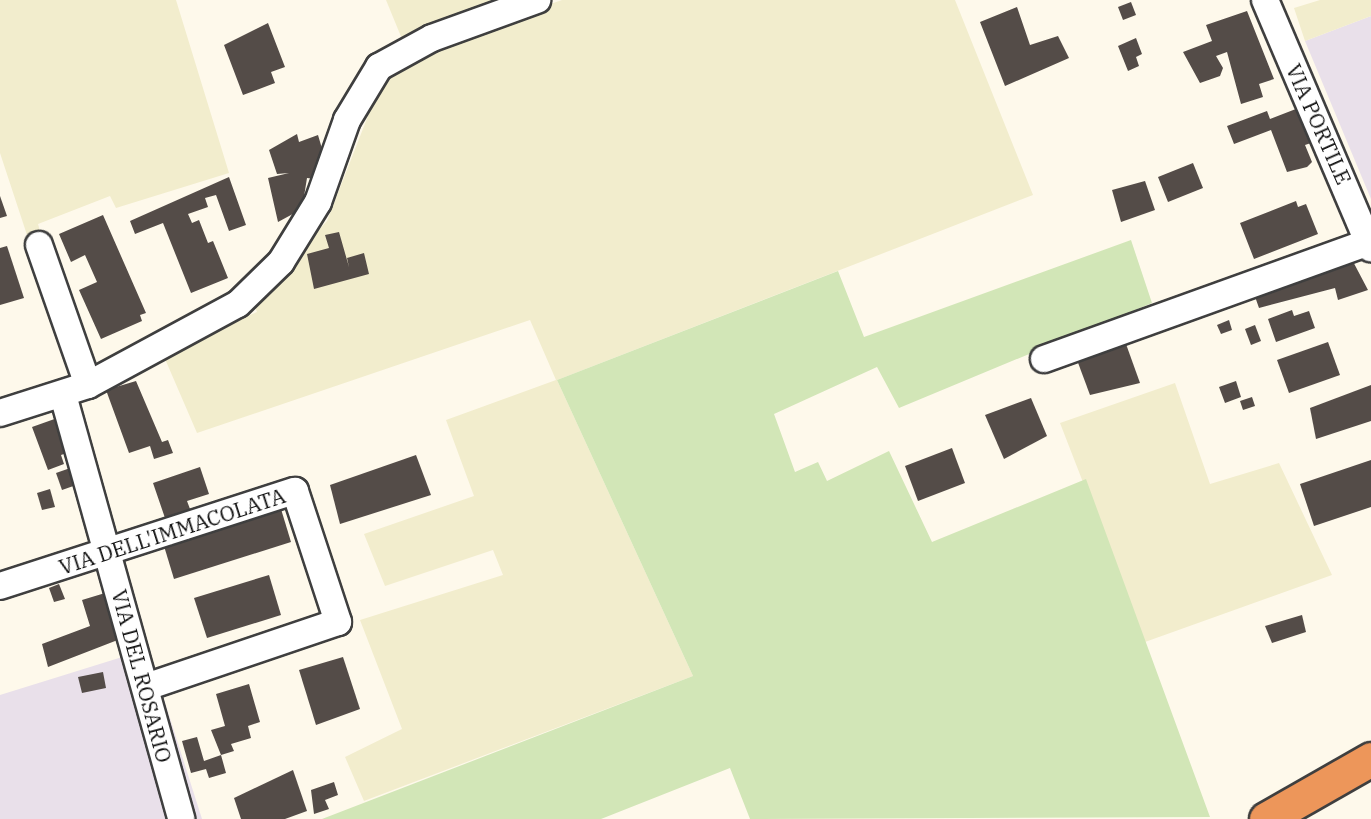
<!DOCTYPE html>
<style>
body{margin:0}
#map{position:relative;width:1371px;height:819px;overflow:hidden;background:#fef9eb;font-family:"IBM Plex Serif",serif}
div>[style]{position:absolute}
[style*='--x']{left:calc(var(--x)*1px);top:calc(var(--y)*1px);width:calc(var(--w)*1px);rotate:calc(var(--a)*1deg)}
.industrial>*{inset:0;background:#e9e0ea}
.farmland>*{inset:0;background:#f2edcd}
.green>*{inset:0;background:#d2e6b7}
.building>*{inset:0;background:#544c48}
.roads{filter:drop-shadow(2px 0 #3f3f3f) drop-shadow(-2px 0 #3f3f3f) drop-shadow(0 2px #3f3f3f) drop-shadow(0 -2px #3f3f3f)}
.minor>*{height:26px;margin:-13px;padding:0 13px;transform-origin:13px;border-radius:13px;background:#fff}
.highway>*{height:33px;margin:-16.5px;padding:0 16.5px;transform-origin:16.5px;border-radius:16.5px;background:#ed965a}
span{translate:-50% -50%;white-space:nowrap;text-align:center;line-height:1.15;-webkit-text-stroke:6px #fff;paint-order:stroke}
.street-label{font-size:21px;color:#0c0c0c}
</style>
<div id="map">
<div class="industrial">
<i style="clip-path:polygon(1371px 16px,1371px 199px,1305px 41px)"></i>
<i style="clip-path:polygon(148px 649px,202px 819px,0 819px,0 695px)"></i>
</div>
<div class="farmland">
<i style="clip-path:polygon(0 0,176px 0,229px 173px,116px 208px,110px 196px,38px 224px,40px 231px,27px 235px,0 153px)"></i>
<i style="clip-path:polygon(386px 0,501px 0,402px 39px)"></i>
<i style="clip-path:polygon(562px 0,955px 0,1033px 195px,557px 380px,693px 676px,364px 801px,345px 757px,402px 729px,360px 620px,503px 575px,493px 550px,385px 586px,364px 534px,474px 496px,446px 420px,556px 380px,530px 320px,197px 433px,162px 352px,257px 312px,253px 302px,327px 221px,375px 98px,397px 68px,435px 44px)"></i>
<i style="clip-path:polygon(1320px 0,1371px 0,1371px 16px,1305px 41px,1294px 8px)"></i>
<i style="clip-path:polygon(1175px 383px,1210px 484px,1279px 463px,1332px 575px,1145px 642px,1060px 423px)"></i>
</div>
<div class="green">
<i style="clip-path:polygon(1131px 240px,1152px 303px,899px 408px,877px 367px,774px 414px,795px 472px,818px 462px,827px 481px,889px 451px,932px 542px,1086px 479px,1210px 817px,750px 819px,730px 768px,601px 819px,322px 819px,693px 676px,557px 380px,838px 271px,864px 337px)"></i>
</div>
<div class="building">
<i style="clip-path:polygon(1131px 2px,1136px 15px,1123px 20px,1118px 7px)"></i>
<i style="clip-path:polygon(1017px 7px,1030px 45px,1058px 36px,1069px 58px,1005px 86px,980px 22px)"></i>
<i style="clip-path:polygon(1247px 11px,1274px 79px,1259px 84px,1263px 97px,1241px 104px,1227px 52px,1216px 56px,1223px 68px,1220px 76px,1200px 83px,1183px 52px,1212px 41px,1206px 25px)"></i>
<i style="clip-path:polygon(268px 23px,285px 67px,271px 72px,275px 83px,243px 95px,224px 45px)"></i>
<i style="clip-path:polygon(1136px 38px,1142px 54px,1136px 57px,1139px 66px,1128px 71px,1118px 46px)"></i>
<i style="clip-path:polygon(1301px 107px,1314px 142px,1305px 145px,1312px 162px,1307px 167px,1287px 172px,1271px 130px,1234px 144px,1227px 126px,1267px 111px,1270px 119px)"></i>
<i style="clip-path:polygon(297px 134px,299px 142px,318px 135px,323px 152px,316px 179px,307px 178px,302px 209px,278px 222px,268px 178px,289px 173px,277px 174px,269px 150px)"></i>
<i style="clip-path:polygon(1193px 163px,1203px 188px,1168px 202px,1158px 177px)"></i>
<i style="clip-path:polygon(229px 177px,246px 225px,229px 231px,216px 195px,205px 198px,208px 207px,188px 214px,192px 223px,199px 220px,208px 243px,213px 241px,228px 278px,191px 293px,163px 223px,135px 234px,130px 221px)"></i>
<i style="clip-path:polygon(1145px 181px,1155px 210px,1121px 222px,1112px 190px)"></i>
<i style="clip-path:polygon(0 196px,7px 216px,0 218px)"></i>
<i style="clip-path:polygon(1296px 201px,1298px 207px,1306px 204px,1318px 234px,1254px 259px,1240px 223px)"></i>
<i style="clip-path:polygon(103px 215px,146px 313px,140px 315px,142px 321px,101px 339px,79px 290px,97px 282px,85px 255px,71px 262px,59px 234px)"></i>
<i style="clip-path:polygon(339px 232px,349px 267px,347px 258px,364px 253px,369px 274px,314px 289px,307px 254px,329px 248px,325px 235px)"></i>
<i style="clip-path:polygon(7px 246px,24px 298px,0 305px,0 248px)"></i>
<i style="clip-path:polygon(1348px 252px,1368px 290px,1338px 300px,1335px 288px,1259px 308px,1252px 288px)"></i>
<i style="clip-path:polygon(1292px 310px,1294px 316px,1309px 311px,1315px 328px,1276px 342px,1268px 319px)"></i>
<i style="clip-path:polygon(1229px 320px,1232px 330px,1221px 334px,1217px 325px)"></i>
<i style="clip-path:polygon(1255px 325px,1261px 341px,1251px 345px,1245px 329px)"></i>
<i style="clip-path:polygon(1328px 342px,1340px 375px,1289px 393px,1277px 360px)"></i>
<i style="clip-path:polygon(1126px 344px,1140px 383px,1090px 395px,1077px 360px)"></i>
<i style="clip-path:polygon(136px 381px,162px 442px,168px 440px,173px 453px,154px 459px,150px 446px,129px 453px,106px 390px)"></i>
<i style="clip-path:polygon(1236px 381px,1241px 397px,1225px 403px,1219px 387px)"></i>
<i style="clip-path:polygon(1371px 385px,1371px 421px,1316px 439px,1310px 408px)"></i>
<i style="clip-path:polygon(1252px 397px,1255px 406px,1243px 410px,1240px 401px)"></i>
<i style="clip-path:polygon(1031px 398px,1047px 436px,1004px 459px,985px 415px)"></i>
<i style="clip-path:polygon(63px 416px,76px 450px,61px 455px,64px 464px,48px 470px,32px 427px)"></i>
<i style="clip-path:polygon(952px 448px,965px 483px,918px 501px,905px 466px)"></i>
<i style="clip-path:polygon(416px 455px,431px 495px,340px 524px,330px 485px)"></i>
<i style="clip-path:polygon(1371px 460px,1371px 507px,1314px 526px,1300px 484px)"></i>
<i style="clip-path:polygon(76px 466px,82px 483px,62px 490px,56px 473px)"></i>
<i style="clip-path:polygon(200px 467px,209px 494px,187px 501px,190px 509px,165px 518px,153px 483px)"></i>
<i style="clip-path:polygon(50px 489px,55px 507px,42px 510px,37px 493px)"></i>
<i style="clip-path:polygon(281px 509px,291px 542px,174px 579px,164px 546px)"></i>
<i style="clip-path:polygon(269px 575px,281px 615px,207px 638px,194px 598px)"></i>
<i style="clip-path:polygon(59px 584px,65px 599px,54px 602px,49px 588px)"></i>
<i style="clip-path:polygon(115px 590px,128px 636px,48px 667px,42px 644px,90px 626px,82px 600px)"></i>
<i style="clip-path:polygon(1302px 615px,1306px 632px,1272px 643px,1265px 626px)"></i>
<i style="clip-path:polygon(343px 657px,360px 709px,316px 725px,299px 670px)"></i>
<i style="clip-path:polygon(103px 672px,106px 688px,82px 693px,78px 677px)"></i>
<i style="clip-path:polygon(249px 684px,260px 722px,248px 726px,251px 738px,231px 744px,234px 751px,221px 755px,211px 730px,225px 726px,216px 694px)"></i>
<i style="clip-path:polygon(197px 737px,204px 761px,221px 755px,226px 773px,209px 778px,206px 769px,191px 773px,182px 741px)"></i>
<i style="clip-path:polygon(293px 770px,307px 811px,285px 819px,241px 819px,234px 798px)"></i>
<i style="clip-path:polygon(334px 782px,338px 795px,325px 800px,329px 809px,314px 814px,311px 790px)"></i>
</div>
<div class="roads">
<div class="minor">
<i style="--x:1265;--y:0;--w:270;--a:66.9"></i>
<i style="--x:39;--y:245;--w:148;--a:70.7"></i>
<i style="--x:1044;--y:359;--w:345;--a:-19.8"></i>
<i style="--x:63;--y:395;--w:440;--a:74.4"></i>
<i style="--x:0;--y:413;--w:92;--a:-17.7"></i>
<i style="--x:88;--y:385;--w:170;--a:-28.4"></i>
<i style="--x:238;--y:304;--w:60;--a:-44.3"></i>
<i style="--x:281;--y:262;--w:70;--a:-58.3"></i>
<i style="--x:318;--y:202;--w:87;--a:-70.5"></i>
<i style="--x:347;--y:120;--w:62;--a:-58.9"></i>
<i style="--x:379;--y:67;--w:60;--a:-28.7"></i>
<i style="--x:432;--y:38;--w:112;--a:-19.9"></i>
<i style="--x:0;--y:586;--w:310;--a:-17.9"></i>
<i style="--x:295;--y:491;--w:138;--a:71.8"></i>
<i style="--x:338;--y:622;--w:203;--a:161.3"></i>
</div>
<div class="highway">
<i style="--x:1266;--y:819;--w:121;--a:-29.7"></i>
</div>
</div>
<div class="street-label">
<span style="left:1319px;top:124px;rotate:66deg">VIA PORTILE</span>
<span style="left:172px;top:531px;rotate:-18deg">VIA DELL'IMMACOLATA</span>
<span style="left:142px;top:676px;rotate:75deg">VIA DEL ROSARIO</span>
</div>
</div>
